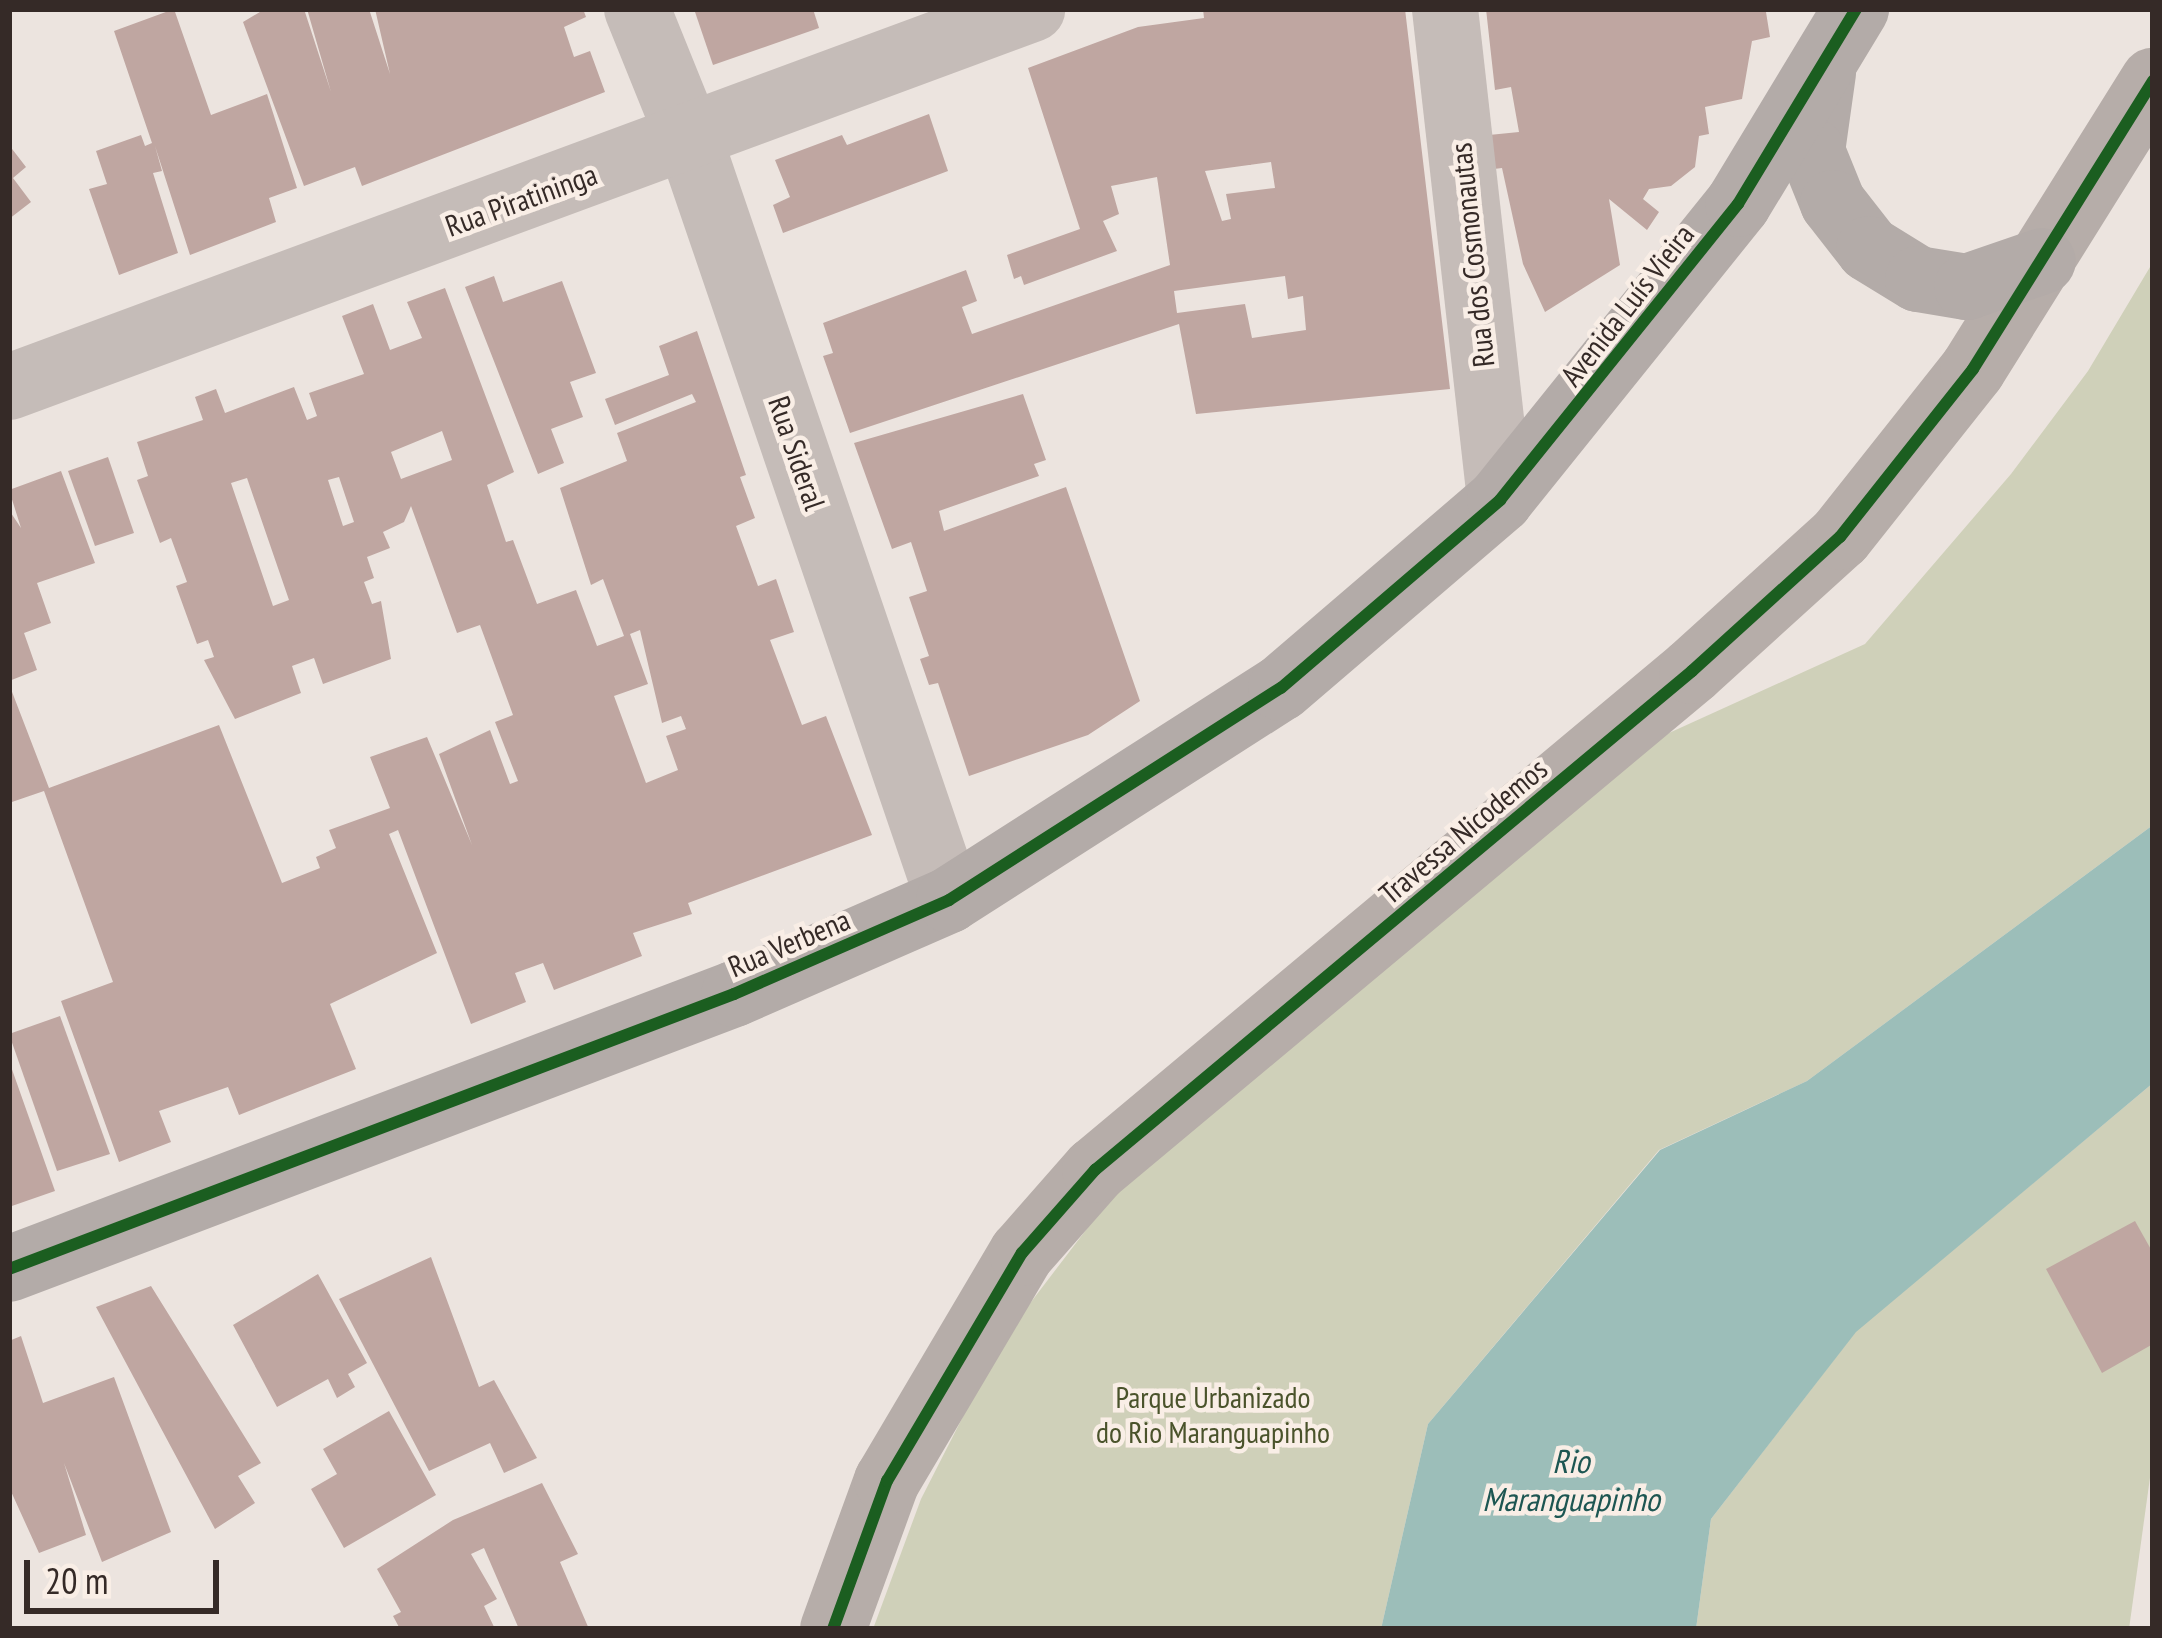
<!DOCTYPE html>
<meta charset="utf-8">
<style>
body{margin:0}
#map{position:relative;width:2162px;height:1638px;overflow:hidden;background:#ece4df;font-family:"PT Sans Narrow",sans-serif}
div>[style]{position:absolute}
[style*='--x']{left:calc(var(--x)*1px);top:calc(var(--y)*1px);width:calc(var(--w)*1px);rotate:calc(var(--a)*1deg)}
.green>*{inset:0;background:#cfd0b9}
.water>*{inset:0;background:#9cbeb9}
.building>*{inset:0;background:#bfa6a1}
.minor>*{height:66px;margin:-33px;padding:0 33px;transform-origin:33px;border-radius:33px;background:#c5bcb8}
.secondary>*{height:66px;margin:-33px;padding:0 33px;transform-origin:33px;border-radius:33px;background:#b6ada9}
.primary>*{height:66px;margin:-33px;padding:0 33px;transform-origin:33px;border-radius:33px;background:#b3aba8}
.cycleway>*{height:12px;margin:-6px;padding:0 6px;transform-origin:6px;border-radius:6px;background:#1b5e20}
span{translate:-50% -50%;white-space:nowrap;text-align:center;line-height:1.15;-webkit-text-stroke:9px #f9eee6;paint-order:stroke}
.street-label{font-size:30px;color:#352a27}
.park-label{font-size:30px;color:#4a532b}
.water-label{font-size:33px;color:#1d5652;font-style:italic}
.frame{position:absolute;inset:0;border:12px solid #352a27;pointer-events:none}
.scale{position:absolute;left:24px;top:1560px;width:195px;height:54px;box-sizing:border-box;border:6px solid #352a27;border-top:0;padding-left:15px;font-size:36px;line-height:42px;white-space:nowrap;color:#352a27;-webkit-text-stroke:9px #f9eee6;paint-order:stroke}
</style>
<div id="map">
<div class="green">
<i style="clip-path:polygon(2153px 262px,2153px 825px,1807px 1081px,1659px 1150px,1428px 1424px,1381px 1629px,873px 1629px,921px 1499px,1002px 1340px,1118px 1188px,1647px 743px,1865px 644px,2011px 474px,2088px 371px)"></i>
<i style="clip-path:polygon(2153px 1083px,2153px 1456px,2129px 1629px,1696px 1629px,1711px 1519px,1856px 1331px)"></i>
</div>
<div class="water">
<i style="clip-path:polygon(2153px 825px,2153px 1083px,1856px 1332px,1711px 1519px,1696px 1629px,1381px 1629px,1428px 1424px,1660px 1150px,1807px 1081px)"></i>
</div>
<div class="building">
<i style="clip-path:polygon(174px 9px,211px 115px,267px 94px,297px 188px,269px 198px,276px 222px,190px 255px,155px 146px,162px 171px,153px 173px,178px 253px,119px 275px,89px 189px,107px 184px,96px 151px,141px 135px,145px 146px,152px 143px,114px 31px)"></i>
<i style="clip-path:polygon(265px 9px,304px 9px,331px 92px,307px 9px,369px 9px,390px 74px,375px 9px,583px 9px,586px 17px,564px 27px,574px 57px,590px 51px,605px 92px,362px 186px,355px 167px,304px 186px,243px 22px)"></i>
<i style="clip-path:polygon(694px 9px,813px 9px,819px 28px,713px 65px)"></i>
<i style="clip-path:polygon(evenodd,1203px 9px,1405px 9px,1450px 389px,1196px 414px,1179px 324px,850px 433px,823px 356px,833px 353px,823px 323px,966px 270px,977px 301px,962px 307px,972px 334px,1170px 265px,1157px 177px,1111px 186px,1119px 214px,1103px 221px,1117px 251px,1024px 285px,1021px 276px,1014px 279px,1007px 255px,1080px 229px,1028px 68px,1138px 27px,1204px 18px,1203px 9px,1271px 162px,1275px 188px,1226px 194px,1231px 219px,1222px 221px,1205px 171px,1271px 162px,1203px 9px,1285px 276px,1288px 299px,1303px 296px,1306px 330px,1252px 338px,1245px 304px,1177px 313px,1174px 291px,1285px 276px)"></i>
<i style="clip-path:polygon(1486px 9px,1766px 12px,1770px 37px,1752px 41px,1742px 99px,1705px 107px,1709px 134px,1699px 136px,1695px 167px,1671px 186px,1649px 189px,1643px 199px,1659px 212px,1647px 230px,1609px 199px,1620px 265px,1545px 312px,1523px 264px,1502px 168px,1494px 169px,1489px 135px,1519px 132px,1511px 87px,1495px 90px)"></i>
<i style="clip-path:polygon(929px 114px,948px 171px,783px 233px,773px 205px,790px 197px,775px 160px,842px 135px,847px 145px)"></i>
<i style="clip-path:polygon(9px 145px,26px 167px,13px 178px,31px 202px,9px 219px)"></i>
<i style="clip-path:polygon(494px 276px,503px 302px,562px 281px,596px 373px,570px 382px,583px 417px,551px 429px,564px 463px,538px 474px,465px 287px)"></i>
<i style="clip-path:polygon(evenodd,445px 288px,514px 472px,487px 485px,506px 542px,513px 540px,537px 604px,576px 590px,597px 646px,624px 636px,603px 579px,591px 585px,560px 488px,627px 461px,617px 433px,696px 402px,692px 394px,615px 425px,605px 399px,669px 375px,659px 346px,697px 331px,746px 475px,740px 477px,755px 518px,736px 526px,758px 586px,776px 579px,794px 632px,770px 640px,802px 725px,826px 716px,872px 835px,688px 903px,692px 914px,633px 933px,642px 956px,554px 990px,543px 963px,515px 973px,526px 1002px,471px 1024px,398px 830px,389px 834px,437px 953px,330px 1004px,356px 1069px,239px 1115px,228px 1087px,159px 1111px,171px 1142px,119px 1162px,61px 1001px,113px 982px,44px 791px,9px 803px,9px 684px,49px 788px,219px 725px,282px 883px,320px 868px,316px 857px,336px 848px,329px 830px,390px 808px,370px 757px,427px 737px,472px 845px,439px 754px,490px 730px,510px 784px,518px 781px,495px 722px,513px 715px,480px 625px,457px 633px,411px 506px,404px 522px,383px 532px,390px 548px,367px 557px,374px 578px,364px 582px,372px 604px,381px 601px,391px 659px,323px 684px,314px 658px,292px 666px,301px 693px,235px 719px,204px 660px,214px 657px,208px 640px,197px 644px,176px 586px,187px 582px,171px 538px,160px 543px,137px 480px,148px 476px,137px 442px,203px 420px,195px 397px,216px 389px,225px 413px,294px 387px,307px 420px,317px 416px,309px 393px,364px 374px,342px 316px,373px 304px,390px 350px,422px 338px,407px 302px,445px 288px,442px 431px,452px 460px,401px 479px,391px 452px,442px 431px,445px 288px,339px 477px,354px 522px,343px 526px,328px 480px,339px 477px,445px 288px,247px 478px,289px 600px,273px 606px,231px 483px,247px 478px,445px 288px,640px 630px,662px 723px,681px 716px,686px 729px,666px 736px,678px 770px,646px 783px,614px 696px,648px 684px,630px 634px,640px 630px)"></i>
<i style="clip-path:polygon(1023px 394px,1046px 460px,1034px 464px,1039px 476px,939px 511px,944px 531px,1066px 487px,1140px 701px,1088px 735px,969px 776px,938px 683px,929px 685px,920px 659px,929px 656px,909px 597px,927px 591px,911px 542px,892px 549px,854px 443px)"></i>
<i style="clip-path:polygon(108px 457px,134px 533px,95px 546px,68px 471px)"></i>
<i style="clip-path:polygon(61px 471px,95px 563px,37px 583px,51px 623px,24px 633px,37px 670px,9px 681px,9px 510px,21px 528px,9px 490px)"></i>
<i style="clip-path:polygon(60px 1016px,110px 1154px,57px 1171px,9px 1034px)"></i>
<i style="clip-path:polygon(9px 1061px,55px 1191px,9px 1207px)"></i>
<i style="clip-path:polygon(2135px 1221px,2153px 1253px,2153px 1344px,2102px 1373px,2046px 1269px)"></i>
<i style="clip-path:polygon(431px 1257px,479px 1387px,494px 1380px,537px 1458px,504px 1473px,490px 1443px,429px 1471px,339px 1299px)"></i>
<i style="clip-path:polygon(318px 1274px,367px 1363px,348px 1374px,355px 1387px,337px 1398px,328px 1379px,277px 1407px,233px 1325px)"></i>
<i style="clip-path:polygon(151px 1286px,261px 1463px,238px 1476px,255px 1503px,215px 1529px,96px 1307px)"></i>
<i style="clip-path:polygon(21px 1336px,43px 1403px,114px 1377px,171px 1532px,102px 1562px,64px 1463px,86px 1535px,39px 1553px,9px 1487px,9px 1341px)"></i>
<i style="clip-path:polygon(389px 1411px,436px 1495px,344px 1548px,311px 1489px,337px 1474px,323px 1449px)"></i>
<i style="clip-path:polygon(542px 1483px,578px 1554px,560px 1562px,589px 1629px,519px 1629px,484px 1548px,471px 1554px,497px 1599px,484px 1606px,495px 1629px,400px 1629px,393px 1616px,401px 1612px,377px 1569px,453px 1520px)"></i>
</div>
<div class="minor">
<i style="--x:637;--y:9;--w:139;--a:68"></i>
<i style="--x:689;--y:138;--w:805;--a:71.16"></i>
<i style="--x:1445;--y:9;--w:494;--a:83.6"></i>
<i style="--x:9;--y:387;--w:1091;--a:-20.28"></i>
</div>
<div class="secondary">
<i style="--x:833;--y:1629;--w:158;--a:-70"></i>
<i style="--x:887;--y:1481;--w:265;--a:-59.4"></i>
<i style="--x:1022;--y:1253;--w:111;--a:-48.7"></i>
<i style="--x:1095;--y:1170;--w:778;--a:-39.89"></i>
<i style="--x:1692;--y:671;--w:200;--a:-42.2"></i>
<i style="--x:1840;--y:537;--w:214;--a:-51.6"></i>
<i style="--x:1973;--y:369;--w:340;--a:-58"></i>
</div>
<div class="primary">
<i style="--x:1823;--y:73;--w:79;--a:98"></i>
<i style="--x:1812;--y:151;--w:56;--a:68"></i>
<i style="--x:1833;--y:203;--w:58;--a:52"></i>
<i style="--x:1869;--y:249;--w:57;--a:31.5"></i>
<i style="--x:1918;--y:279;--w:50;--a:9.3"></i>
<i style="--x:1967;--y:287;--w:80;--a:-18.9"></i>
<i style="--x:9;--y:1269;--w:775;--a:-20.77"></i>
<i style="--x:734;--y:994;--w:235;--a:-23.6"></i>
<i style="--x:949;--y:900;--w:394;--a:-32.6"></i>
<i style="--x:1281;--y:688;--w:289;--a:-40.6"></i>
<i style="--x:1500;--y:500;--w:380;--a:-51.2"></i>
<i style="--x:1738;--y:204;--w:228;--a:-58.8"></i>
</div>
<div class="cycleway">
<i style="--x:9;--y:1269;--w:775;--a:-20.77"></i>
<i style="--x:734;--y:994;--w:235;--a:-23.6"></i>
<i style="--x:949;--y:900;--w:394;--a:-32.6"></i>
<i style="--x:1281;--y:688;--w:289;--a:-40.6"></i>
<i style="--x:1500;--y:500;--w:380;--a:-51.2"></i>
<i style="--x:1738;--y:204;--w:228;--a:-58.8"></i>
<i style="--x:833;--y:1629;--w:158;--a:-70"></i>
<i style="--x:887;--y:1481;--w:265;--a:-59.4"></i>
<i style="--x:1022;--y:1253;--w:111;--a:-48.7"></i>
<i style="--x:1095;--y:1170;--w:778;--a:-39.89"></i>
<i style="--x:1692;--y:671;--w:200;--a:-42.2"></i>
<i style="--x:1840;--y:537;--w:214;--a:-51.6"></i>
<i style="--x:1973;--y:369;--w:340;--a:-58"></i>
</div>
<div class="street-label">
<span style="left:521px;top:200px;rotate:-20deg">Rua Piratininga</span>
<span style="left:1472px;top:255px;rotate:-96deg">Rua dos Cosmonautas</span>
<span style="left:1627px;top:305px;rotate:-52deg">Avenida Luís Vieira</span>
<span style="left:797px;top:453px;rotate:71deg">Rua Sideral</span>
<span style="left:1463px;top:831px;rotate:-40deg">Travessa Nicodemos</span>
<span style="left:789px;top:943px;rotate:-23deg">Rua Verbena</span>
</div>
<div class="park-label">
<span style="left:1213px;top:1414px">Parque Urbanizado<br>do Rio Maranguapinho</span>
</div>
<div class="water-label">
<span style="left:1571px;top:1480px">Rio<br>Maranguapinho</span>
</div>
<div class="frame"></div>
<div class="scale">20 m</div>
</div>
